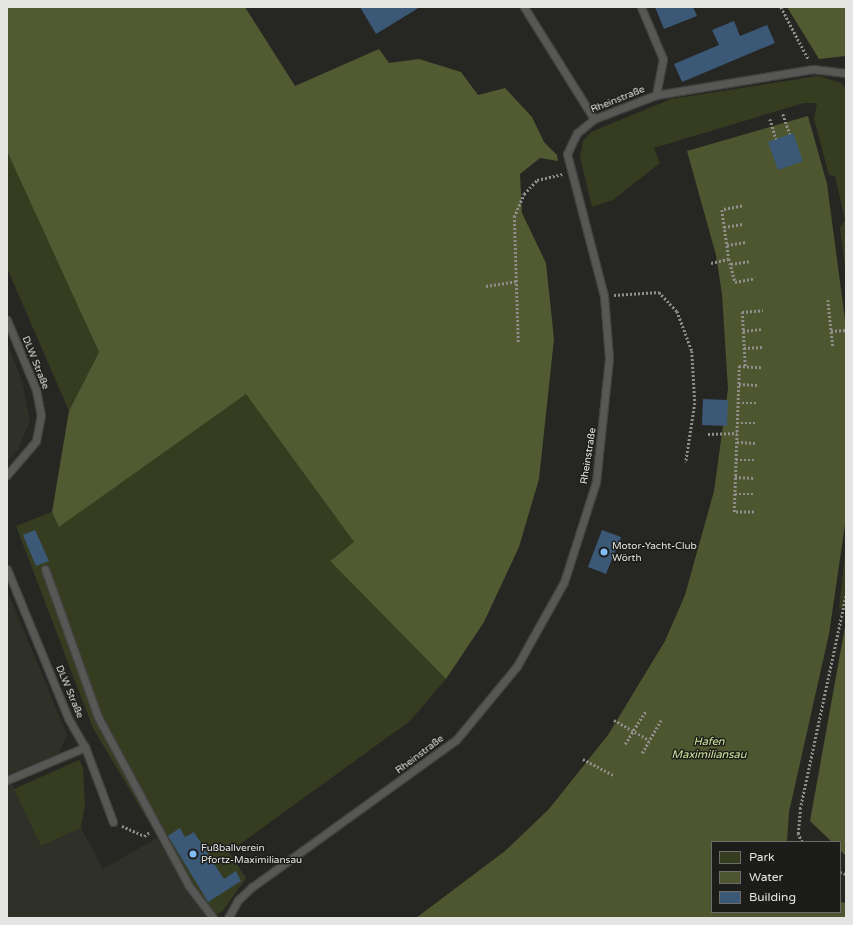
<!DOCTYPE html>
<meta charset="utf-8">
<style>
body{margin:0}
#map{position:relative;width:853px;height:925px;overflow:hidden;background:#262723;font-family:"Varela Round",sans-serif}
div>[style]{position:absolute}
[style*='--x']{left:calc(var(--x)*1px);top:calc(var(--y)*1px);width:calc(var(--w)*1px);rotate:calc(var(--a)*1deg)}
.built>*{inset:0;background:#2f3128}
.green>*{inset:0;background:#363c20}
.forest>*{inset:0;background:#515a31}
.water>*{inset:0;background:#4d562e}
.building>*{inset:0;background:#3b5877}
.path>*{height:2.5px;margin-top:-1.25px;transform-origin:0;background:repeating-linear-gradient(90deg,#8e8e8b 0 2px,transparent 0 4px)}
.roads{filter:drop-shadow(1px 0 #424340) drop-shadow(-1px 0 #424340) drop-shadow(0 1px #424340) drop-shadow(0 -1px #424340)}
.service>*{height:7px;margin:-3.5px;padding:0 3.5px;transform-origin:3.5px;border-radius:3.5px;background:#575855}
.dots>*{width:11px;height:11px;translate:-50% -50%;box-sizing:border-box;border:2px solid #1c1d1a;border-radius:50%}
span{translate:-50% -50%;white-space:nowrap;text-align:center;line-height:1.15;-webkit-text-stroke:3px #1c1d1a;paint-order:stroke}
.street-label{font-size:10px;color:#e4e4e2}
.poi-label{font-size:10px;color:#e4e4e2}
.left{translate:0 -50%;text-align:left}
.water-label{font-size:11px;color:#d4e49f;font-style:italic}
.frame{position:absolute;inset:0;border:8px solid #e4e4e2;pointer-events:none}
.legend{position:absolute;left:711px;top:841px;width:130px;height:72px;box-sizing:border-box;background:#1c1d1a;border:1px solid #6c6d6a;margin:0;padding:5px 7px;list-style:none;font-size:12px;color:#e4e4e2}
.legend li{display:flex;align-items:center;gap:8px;height:20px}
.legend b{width:20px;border:1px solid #6c6d6a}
</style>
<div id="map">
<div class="built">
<i style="clip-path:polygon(7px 343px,22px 381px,30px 420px,18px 450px,7px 461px)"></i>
<i style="clip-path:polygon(7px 590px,67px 735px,58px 754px,8px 774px,41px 846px,81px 828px,103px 869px,157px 838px,206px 918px,7px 918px)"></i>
</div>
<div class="green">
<i style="clip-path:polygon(818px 76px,841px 83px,846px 90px,846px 275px,840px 228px,845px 220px,835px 176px,829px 175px,814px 119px,817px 103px,804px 103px,654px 148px,660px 163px,613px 200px,592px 207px,580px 157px,583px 141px,591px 132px,671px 99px)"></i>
<i style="clip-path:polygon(7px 145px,99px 352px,69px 411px,7px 268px)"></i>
<i style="clip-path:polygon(246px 393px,354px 542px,330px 561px,446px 679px,410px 721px,229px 852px,246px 878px,222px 912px,206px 918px,93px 728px,16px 526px,52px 512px,60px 526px)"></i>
<i style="clip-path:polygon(846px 544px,846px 606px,839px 609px)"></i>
<i style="clip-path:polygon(79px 760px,83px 768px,85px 804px,81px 828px,41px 846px,14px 789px)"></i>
</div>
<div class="forest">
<i style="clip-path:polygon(7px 7px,245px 7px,295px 86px,379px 49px,389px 63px,419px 59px,461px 72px,478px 95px,505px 88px,532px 117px,544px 142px,557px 155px,558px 161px,540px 158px,520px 174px,522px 213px,546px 263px,554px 339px,539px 479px,519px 547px,484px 622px,446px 679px,330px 561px,354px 542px,246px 394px,59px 527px,52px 512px,69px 411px,99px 352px,7px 151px)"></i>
<i style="clip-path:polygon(787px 7px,846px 7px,846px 56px,819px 59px)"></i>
<i style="clip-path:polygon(846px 621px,846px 856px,840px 850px,840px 842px,832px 842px,810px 821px)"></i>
</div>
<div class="water">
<i style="clip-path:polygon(808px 116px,827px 184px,846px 327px,846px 518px,829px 634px,789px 812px,787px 842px,712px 842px,712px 912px,840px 912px,840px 902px,846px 903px,846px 918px,416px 918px,505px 851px,549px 809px,608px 735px,665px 641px,685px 595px,714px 491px,728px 389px,722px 294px,716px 255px,687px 151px)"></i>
</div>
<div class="building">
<i style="clip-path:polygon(360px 7px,420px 7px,376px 34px)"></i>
<i style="clip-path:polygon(655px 7px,693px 7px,697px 16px,664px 29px)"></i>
<i style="clip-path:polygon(734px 21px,740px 36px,767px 25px,775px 43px,682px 82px,674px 64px,719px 45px,712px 30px)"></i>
<i style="clip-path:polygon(793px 133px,803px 161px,778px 170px,768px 142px)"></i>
<i style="clip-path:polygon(703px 399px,728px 400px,727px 426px,702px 425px)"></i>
<i style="clip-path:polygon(35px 530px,49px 561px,36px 566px,23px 535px)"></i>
<i style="clip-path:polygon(602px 530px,621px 537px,606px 574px,588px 567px)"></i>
<i style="clip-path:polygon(180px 828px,185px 837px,194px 832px,224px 879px,236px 871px,241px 881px,208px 902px,168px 836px)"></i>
</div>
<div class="path">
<i style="--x:781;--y:7;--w:60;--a:62.2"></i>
<i style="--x:783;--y:114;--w:21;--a:71"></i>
<i style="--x:770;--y:119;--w:21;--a:73"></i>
<i style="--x:742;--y:206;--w:20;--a:169"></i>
<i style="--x:722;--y:210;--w:49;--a:81.9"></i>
<i style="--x:729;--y:259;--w:24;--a:75"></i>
<i style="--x:735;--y:282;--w:20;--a:-11"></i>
<i style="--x:724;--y:227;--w:19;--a:-9"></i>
<i style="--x:727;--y:245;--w:19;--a:-9"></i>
<i style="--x:711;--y:263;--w:18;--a:-13"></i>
<i style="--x:731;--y:264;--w:18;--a:-9"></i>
<i style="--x:486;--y:286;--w:32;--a:-9"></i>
<i style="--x:614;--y:295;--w:45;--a:-3.8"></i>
<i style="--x:659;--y:292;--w:26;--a:47"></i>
<i style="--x:677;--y:311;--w:43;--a:69.4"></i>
<i style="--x:692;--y:351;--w:52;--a:86.7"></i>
<i style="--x:695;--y:403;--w:60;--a:98.7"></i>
<i style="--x:828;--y:300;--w:47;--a:83.9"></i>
<i style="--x:743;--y:331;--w:18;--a:-6"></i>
<i style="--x:831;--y:331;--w:15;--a:-4"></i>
<i style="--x:518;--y:342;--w:125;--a:-91.8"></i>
<i style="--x:514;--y:217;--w:25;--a:-67"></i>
<i style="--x:524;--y:194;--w:19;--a:-47"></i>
<i style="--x:537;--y:180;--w:26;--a:-13"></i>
<i style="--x:744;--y:348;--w:19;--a:-3"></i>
<i style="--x:745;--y:366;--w:54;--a:-93.2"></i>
<i style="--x:742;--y:312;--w:21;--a:-5"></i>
<i style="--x:739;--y:384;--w:18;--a:3"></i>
<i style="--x:738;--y:403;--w:19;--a:0"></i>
<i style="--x:737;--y:423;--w:19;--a:0"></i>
<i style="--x:708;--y:434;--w:29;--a:-2"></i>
<i style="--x:737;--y:442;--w:19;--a:3"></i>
<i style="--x:736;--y:460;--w:19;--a:0"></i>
<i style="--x:735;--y:477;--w:19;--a:3"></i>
<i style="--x:735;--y:494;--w:19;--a:0"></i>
<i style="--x:754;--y:512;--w:20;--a:180"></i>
<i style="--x:734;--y:512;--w:146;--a:-88"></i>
<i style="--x:739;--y:366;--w:22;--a:3"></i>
<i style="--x:614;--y:720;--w:40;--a:29.7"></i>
<i style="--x:625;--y:744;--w:39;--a:-58"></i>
<i style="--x:642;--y:753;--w:38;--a:-60"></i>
<i style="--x:583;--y:759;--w:34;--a:28"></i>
<i style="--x:122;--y:826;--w:24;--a:24"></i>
<i style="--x:144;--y:836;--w:7;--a:-34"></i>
<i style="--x:802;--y:842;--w:9;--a:-117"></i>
<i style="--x:798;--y:834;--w:25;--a:-85"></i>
<i style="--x:800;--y:809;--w:220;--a:-77.9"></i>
<i style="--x:840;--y:872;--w:6;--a:18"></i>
</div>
<div class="roads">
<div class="service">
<i style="--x:524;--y:7;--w:132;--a:58"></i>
<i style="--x:641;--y:7;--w:56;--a:67.1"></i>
<i style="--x:663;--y:59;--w:37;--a:101"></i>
<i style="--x:7;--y:320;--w:76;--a:67.5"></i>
<i style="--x:36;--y:390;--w:25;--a:79"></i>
<i style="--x:41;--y:415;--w:26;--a:101"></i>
<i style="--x:36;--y:441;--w:45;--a:130.5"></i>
<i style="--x:7;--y:569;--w:161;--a:67.7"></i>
<i style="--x:68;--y:718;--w:34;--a:60"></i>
<i style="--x:85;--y:747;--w:80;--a:69.5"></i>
<i style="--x:45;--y:569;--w:157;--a:70.3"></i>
<i style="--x:98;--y:717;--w:192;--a:61.7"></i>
<i style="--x:189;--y:886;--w:40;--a:53"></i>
<i style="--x:7;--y:780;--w:85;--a:-22.9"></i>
<i style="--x:228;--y:918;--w:21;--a:-61"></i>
<i style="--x:238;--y:900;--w:19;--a:-43"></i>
<i style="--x:252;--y:887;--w:251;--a:-35.8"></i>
<i style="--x:456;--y:740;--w:96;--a:-50.5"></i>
<i style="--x:517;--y:666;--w:96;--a:-60.8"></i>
<i style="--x:564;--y:582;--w:105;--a:-72.3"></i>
<i style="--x:596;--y:482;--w:125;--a:-84"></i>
<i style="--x:609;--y:358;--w:62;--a:-94.6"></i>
<i style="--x:604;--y:296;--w:147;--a:-104.6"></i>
<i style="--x:567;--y:154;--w:23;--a:-65"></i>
<i style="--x:577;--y:133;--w:22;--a:-39"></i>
<i style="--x:594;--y:119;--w:66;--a:-21.2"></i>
<i style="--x:656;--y:95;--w:159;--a:-9.4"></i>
<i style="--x:813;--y:69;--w:33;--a:7"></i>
</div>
</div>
<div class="dots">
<i style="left:604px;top:552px;background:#83bcfb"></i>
<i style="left:193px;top:854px;background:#83bcfb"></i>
</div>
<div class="street-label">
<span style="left:618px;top:100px;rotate:-22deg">Rheinstraße</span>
<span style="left:35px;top:363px;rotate:68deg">DLW Straße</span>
<span style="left:589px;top:456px;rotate:-81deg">Rheinstraße</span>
<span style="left:69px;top:692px;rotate:67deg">DLW Straße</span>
<span style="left:420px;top:755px;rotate:-37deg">Rheinstraße</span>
</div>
<div class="poi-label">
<span class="left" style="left:612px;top:552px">Motor-Yacht-Club<br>Wörth</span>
<span class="left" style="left:201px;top:854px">Fußballverein<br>Pfortz-Maximiliansau</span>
</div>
<div class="water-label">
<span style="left:709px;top:749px">Hafen<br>Maximiliansau</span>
</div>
<div class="frame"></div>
<ul class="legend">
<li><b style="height:11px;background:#363c20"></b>Park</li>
<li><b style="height:11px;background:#4d562e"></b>Water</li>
<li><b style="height:11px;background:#3b5877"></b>Building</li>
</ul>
</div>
